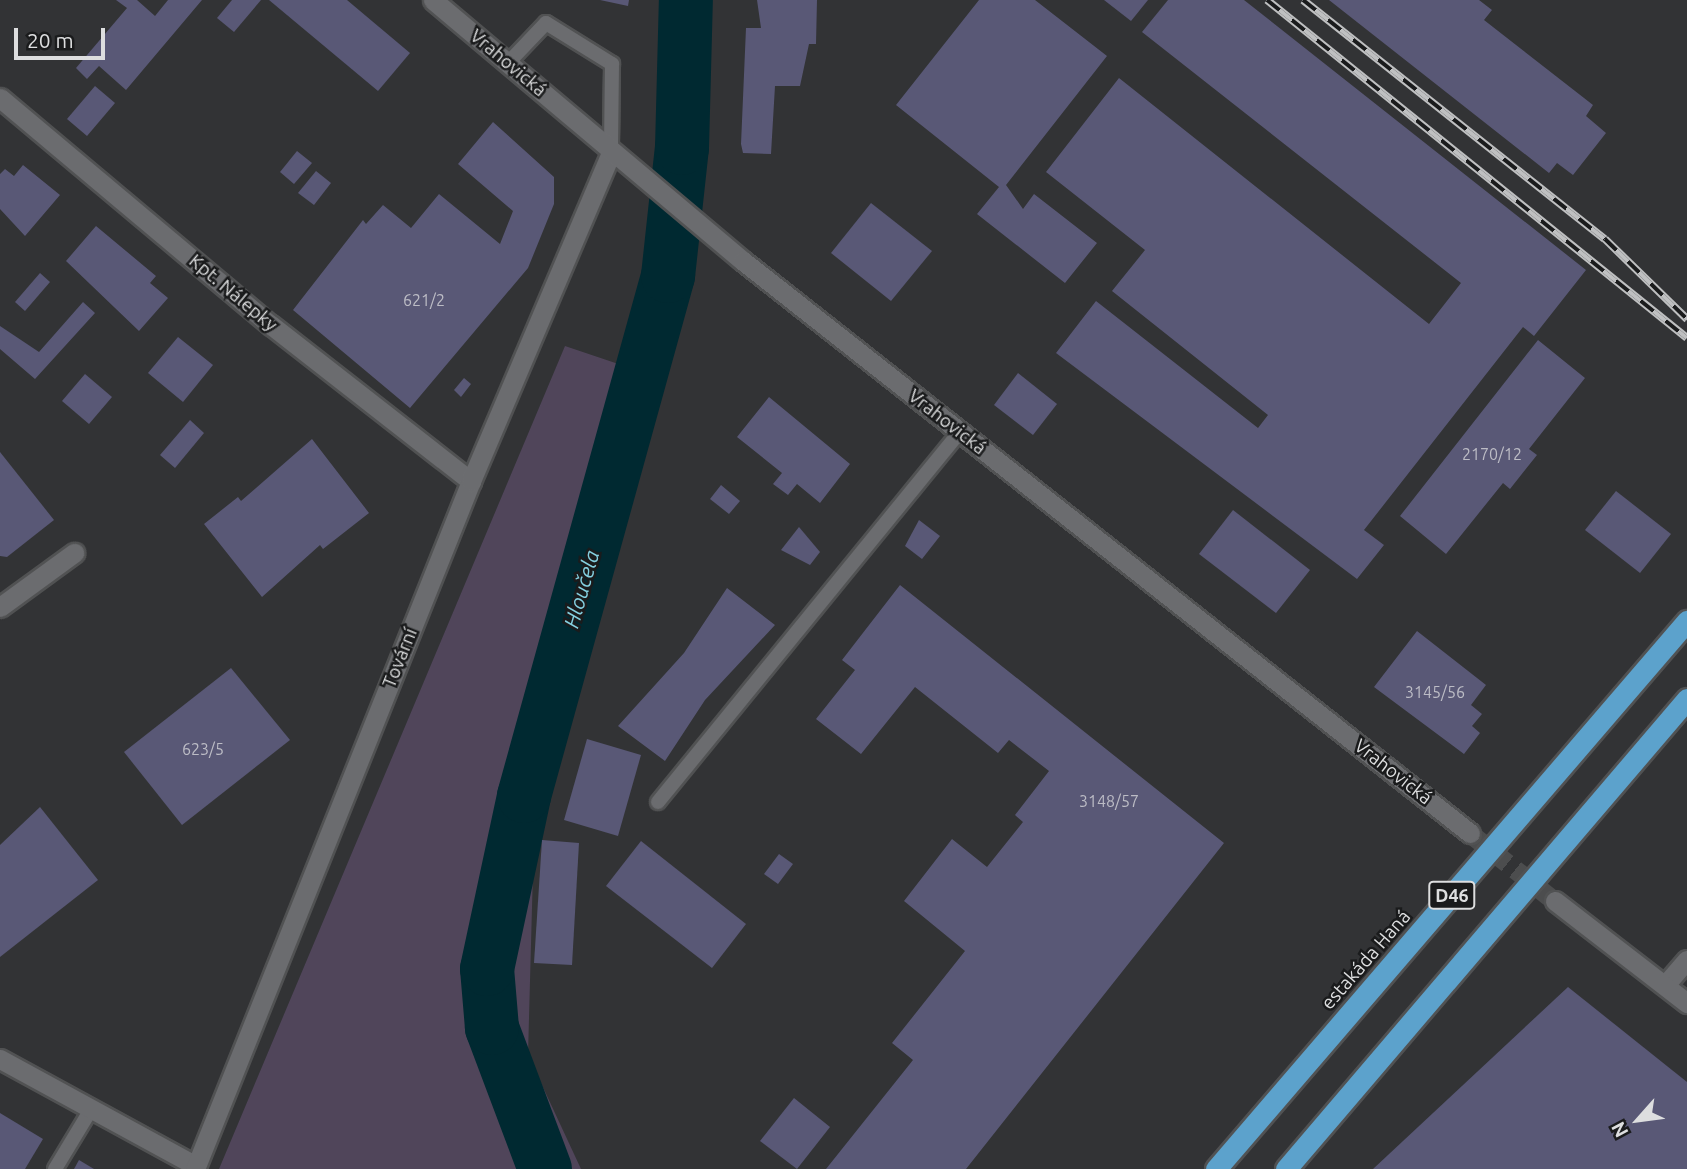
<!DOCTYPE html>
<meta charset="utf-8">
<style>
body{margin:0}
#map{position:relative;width:1687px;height:1169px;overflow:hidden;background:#323335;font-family:Ubuntu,sans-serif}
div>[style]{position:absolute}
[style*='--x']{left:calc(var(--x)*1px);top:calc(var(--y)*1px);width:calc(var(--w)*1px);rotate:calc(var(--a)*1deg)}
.green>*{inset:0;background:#50455a}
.river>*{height:54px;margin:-27px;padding:0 27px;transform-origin:27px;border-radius:27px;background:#002931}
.building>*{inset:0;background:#595876}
.tertiary-tunnel>*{height:19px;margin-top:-9.5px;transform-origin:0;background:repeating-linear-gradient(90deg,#4c4d4e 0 19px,transparent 0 29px)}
.roads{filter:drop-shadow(2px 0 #515253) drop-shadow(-2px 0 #515253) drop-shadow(0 2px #515253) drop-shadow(0 -2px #515253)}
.service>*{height:14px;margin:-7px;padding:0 7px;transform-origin:7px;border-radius:7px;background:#6b6c6f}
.minor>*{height:19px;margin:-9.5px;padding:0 9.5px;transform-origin:9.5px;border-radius:9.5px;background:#6b6c6f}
.tertiary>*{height:19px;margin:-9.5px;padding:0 9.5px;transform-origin:9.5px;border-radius:9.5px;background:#6b6c6f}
.rail>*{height:8px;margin-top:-4px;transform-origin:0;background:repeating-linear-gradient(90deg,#1a1b1c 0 16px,#bfc0c1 0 32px);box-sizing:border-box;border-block:2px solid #bfc0c1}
.bridges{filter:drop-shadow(2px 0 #515253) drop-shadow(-2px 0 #515253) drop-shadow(0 2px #515253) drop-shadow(0 -2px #515253)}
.motorway-bridge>*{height:21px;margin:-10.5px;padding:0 10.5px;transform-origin:10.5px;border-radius:10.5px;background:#5ca2cc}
span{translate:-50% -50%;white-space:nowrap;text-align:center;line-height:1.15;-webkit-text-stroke:5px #1a1b1c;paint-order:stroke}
.number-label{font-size:16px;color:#bcbcc5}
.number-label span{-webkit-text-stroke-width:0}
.shield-label span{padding:2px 5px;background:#1a1b1c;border:2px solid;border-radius:5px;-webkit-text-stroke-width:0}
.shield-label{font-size:18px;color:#dddedf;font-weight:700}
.street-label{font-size:19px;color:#dddedf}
.water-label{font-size:21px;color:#84d0e0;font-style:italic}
.north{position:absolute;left:1603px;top:1085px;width:70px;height:70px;-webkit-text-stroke:5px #1a1b1c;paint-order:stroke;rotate:242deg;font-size:19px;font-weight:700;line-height:28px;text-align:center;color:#dddedf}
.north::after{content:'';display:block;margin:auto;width:24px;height:32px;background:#dddedf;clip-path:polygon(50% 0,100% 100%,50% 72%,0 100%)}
.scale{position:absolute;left:14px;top:28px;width:91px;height:32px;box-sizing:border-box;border:4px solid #dddedf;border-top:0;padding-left:9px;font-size:21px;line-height:24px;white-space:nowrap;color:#dddedf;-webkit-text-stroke:5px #1a1b1c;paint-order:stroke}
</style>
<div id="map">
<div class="green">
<i style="clip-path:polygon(565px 346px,657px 377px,534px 834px,528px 1055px,581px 1169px,219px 1169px)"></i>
</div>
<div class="river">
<i style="--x:545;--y:1169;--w:151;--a:-110.6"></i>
<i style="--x:492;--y:1028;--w:59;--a:-94.8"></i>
<i style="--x:487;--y:969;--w:177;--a:-77.9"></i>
<i style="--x:524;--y:796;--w:540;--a:-74.52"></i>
<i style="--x:668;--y:276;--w:129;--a:-83.8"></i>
<i style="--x:682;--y:148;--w:148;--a:-88.5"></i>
</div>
<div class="building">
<i style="clip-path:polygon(116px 0,137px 0,155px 16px,168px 0,202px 0,126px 90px,99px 66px,87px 79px,76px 68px,127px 8px)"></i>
<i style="clip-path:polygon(232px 0,261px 0,234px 32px,217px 18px)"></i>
<i style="clip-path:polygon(269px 0,347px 0,410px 53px,378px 91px)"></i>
<i style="clip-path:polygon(600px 0,629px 0,628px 6px)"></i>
<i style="clip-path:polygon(757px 0,817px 0,816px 44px,809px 44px,800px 86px,775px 86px,771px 154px,743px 153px,741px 144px,746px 28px,761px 28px)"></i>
<i style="clip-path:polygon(979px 0,1035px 0,1107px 56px,1006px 185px,1023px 209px,1034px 194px,1097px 243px,1065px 283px,977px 214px,999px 187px,896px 105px)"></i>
<i style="clip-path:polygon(1104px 0,1148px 0,1131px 21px)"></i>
<i style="clip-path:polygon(1168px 0,1244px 0,1586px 270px,1534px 336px,1523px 327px,1364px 530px,1384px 545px,1357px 579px,1056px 353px,1096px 301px,1258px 428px,1268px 415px,1112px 291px,1145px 250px,1046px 172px,1119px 78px,1429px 324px,1461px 283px,1142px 32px)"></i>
<i style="clip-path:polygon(1329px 0,1479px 0,1492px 10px,1484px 20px,1593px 105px,1586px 116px,1606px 133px,1573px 175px,1557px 163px,1549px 173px)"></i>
<i style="clip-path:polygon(95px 86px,115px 103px,87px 136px,67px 119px)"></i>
<i style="clip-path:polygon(493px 122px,554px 177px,554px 204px,528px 268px,410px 408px,293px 310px,363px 220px,366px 224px,383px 205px,411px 228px,439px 194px,500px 244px,513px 211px,458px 164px)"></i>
<i style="clip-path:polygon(297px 151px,312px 163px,294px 184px,280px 172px)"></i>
<i style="clip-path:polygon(23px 165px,60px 195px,25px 236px,0 209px,0 174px,5px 169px,14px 176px)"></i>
<i style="clip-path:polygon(316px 171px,331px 183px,314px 205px,298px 193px)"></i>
<i style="clip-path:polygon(871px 203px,932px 251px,891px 301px,831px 253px)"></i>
<i style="clip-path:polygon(96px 226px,156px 276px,150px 283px,168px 298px,139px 331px,66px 261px)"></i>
<i style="clip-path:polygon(40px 273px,50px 282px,25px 311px,15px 302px)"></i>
<i style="clip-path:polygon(83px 302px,95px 313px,35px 379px,0 349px,0 326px,39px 352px)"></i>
<i style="clip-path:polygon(178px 337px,213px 365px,183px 402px,148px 373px)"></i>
<i style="clip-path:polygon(1538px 340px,1585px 378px,1529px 449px,1537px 455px,1510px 489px,1503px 483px,1446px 554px,1400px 516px)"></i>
<i style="clip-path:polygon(1018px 373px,1057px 404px,1033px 435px,994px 405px)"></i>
<i style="clip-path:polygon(85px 374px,112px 397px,89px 424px,62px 401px)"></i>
<i style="clip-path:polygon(464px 378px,471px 384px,461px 397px,454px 390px)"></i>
<i style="clip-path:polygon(769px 397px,850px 464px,820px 503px,797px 484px,788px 495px,773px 484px,782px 473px,737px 437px)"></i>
<i style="clip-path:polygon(190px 420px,204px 433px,175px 468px,160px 455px)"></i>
<i style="clip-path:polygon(312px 439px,369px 513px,323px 549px,320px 545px,262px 597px,204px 524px,238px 497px,241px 501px)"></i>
<i style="clip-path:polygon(0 452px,54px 520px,7px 557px,0 556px)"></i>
<i style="clip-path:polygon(721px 485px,740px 501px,729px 514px,710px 499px)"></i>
<i style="clip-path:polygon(1616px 491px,1671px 534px,1640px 573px,1585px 530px)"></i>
<i style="clip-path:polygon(1233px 510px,1310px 570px,1276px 613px,1199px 554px)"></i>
<i style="clip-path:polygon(919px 520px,940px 536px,922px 559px,905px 546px)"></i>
<i style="clip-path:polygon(799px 527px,820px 552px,810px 565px,781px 550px)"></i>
<i style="clip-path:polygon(900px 585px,1224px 843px,966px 1169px,826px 1169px,913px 1060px,892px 1043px,965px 951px,904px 901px,952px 839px,987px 867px,1023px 822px,1015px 815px,1049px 771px,1009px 740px,998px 753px,915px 687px,861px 754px,816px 719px,855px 670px,842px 660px)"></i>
<i style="clip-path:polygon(727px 588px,775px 625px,705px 700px,665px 761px,618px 726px,684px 653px)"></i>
<i style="clip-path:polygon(1417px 631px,1486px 685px,1471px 705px,1482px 714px,1472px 726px,1480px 733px,1464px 754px,1374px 687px)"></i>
<i style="clip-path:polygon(231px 668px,290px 740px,182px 825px,124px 752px)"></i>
<i style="clip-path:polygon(587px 739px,641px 755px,618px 836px,564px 820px)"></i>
<i style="clip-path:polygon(40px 807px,98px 880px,0 957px,0 845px)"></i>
<i style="clip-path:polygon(542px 840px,579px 843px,572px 965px,534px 963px)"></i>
<i style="clip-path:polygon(641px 841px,746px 924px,712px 968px,606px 886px)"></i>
<i style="clip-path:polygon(779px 854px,793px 864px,778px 884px,764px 874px)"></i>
<i style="clip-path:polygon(1568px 987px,1687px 1082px,1687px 1169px,1373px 1169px)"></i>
<i style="clip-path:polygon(794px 1098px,830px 1127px,797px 1169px,760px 1141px)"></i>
<i style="clip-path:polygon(0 1113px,43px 1139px,25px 1169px,0 1169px)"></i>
<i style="clip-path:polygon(79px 1160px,94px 1169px,74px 1169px)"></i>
</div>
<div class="tertiary-tunnel">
<i style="--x:1470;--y:833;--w:109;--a:38.7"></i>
</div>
<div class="roads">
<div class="service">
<i style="--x:508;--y:63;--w:55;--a:-46.5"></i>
<i style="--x:546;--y:23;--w:78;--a:31.8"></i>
<i style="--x:612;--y:64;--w:88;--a:90.7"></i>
<i style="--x:658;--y:802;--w:478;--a:-50.8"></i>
<i style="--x:55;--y:1169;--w:68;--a:-58.9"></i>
</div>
<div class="minor">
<i style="--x:0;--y:98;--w:354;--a:40"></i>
<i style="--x:271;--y:325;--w:254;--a:38"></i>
<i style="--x:0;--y:607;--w:92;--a:-36.1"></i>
<i style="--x:1665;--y:985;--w:33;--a:-49"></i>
<i style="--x:0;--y:1059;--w:223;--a:28.6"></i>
<i style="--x:195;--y:1169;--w:741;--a:-68.14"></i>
<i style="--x:471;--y:481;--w:358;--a:-66.9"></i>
</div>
<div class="tertiary">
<i style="--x:433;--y:0;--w:405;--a:40.1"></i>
<i style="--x:743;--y:261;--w:925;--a:38.2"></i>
<i style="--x:1555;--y:901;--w:167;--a:37.7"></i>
</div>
</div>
<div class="rail">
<i style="--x:1267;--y:0;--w:539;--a:38.83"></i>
<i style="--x:1303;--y:0;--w:385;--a:38.4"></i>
<i style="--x:1605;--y:239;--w:115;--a:44.3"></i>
</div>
<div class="bridges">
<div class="motorway-bridge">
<i style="--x:1216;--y:1169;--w:723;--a:-49.32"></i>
<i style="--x:1286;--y:1169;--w:618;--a:-49.53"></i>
</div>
</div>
<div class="number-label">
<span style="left:424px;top:300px">621/2</span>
<span style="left:1492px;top:454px">2170/12</span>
<span style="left:1435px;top:692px">3145/56</span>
<span style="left:203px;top:749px">623/5</span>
<span style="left:1109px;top:801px">3148/57</span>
</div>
<div class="shield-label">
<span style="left:1452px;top:895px">D46</span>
</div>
<div class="street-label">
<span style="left:508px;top:63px;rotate:40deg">Vrahovická</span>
<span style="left:233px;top:293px;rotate:40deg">Kpt. Nálepky</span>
<span style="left:947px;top:422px;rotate:38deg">Vrahovická</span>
<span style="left:400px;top:658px;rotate:-68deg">Tovární</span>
<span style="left:1393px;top:772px;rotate:38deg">Vrahovická</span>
<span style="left:1366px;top:960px;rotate:-49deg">estakáda Haná</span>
</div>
<div class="water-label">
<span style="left:581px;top:589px;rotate:-74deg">Hloučela</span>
</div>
<div class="north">N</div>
<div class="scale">20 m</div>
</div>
